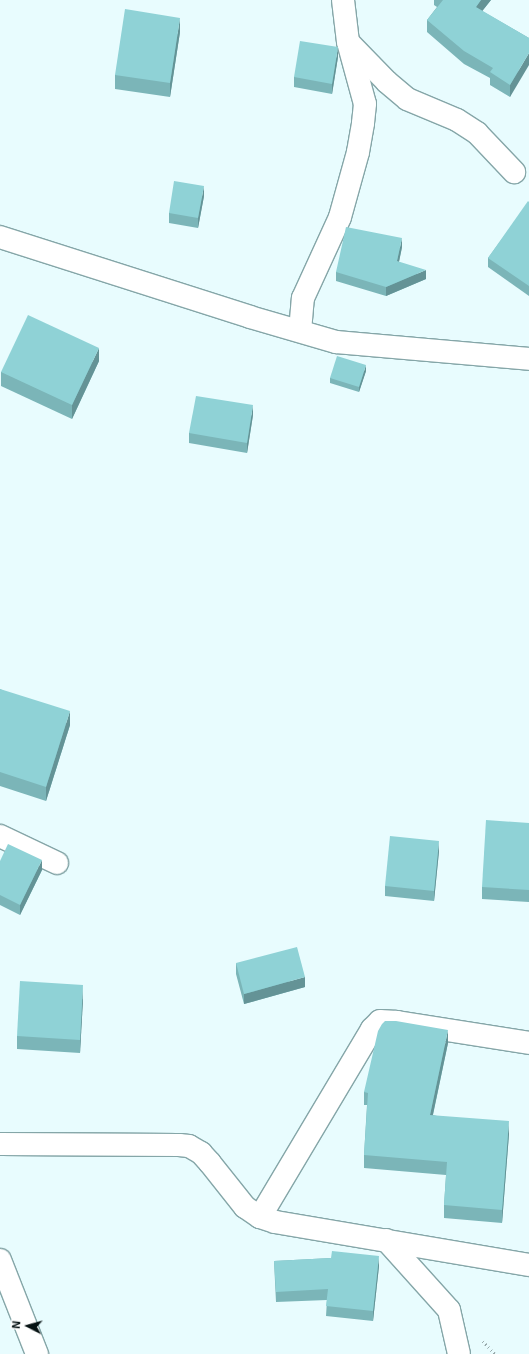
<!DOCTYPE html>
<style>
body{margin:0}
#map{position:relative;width:529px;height:1354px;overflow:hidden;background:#e8fcfe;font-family:"Exo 2",sans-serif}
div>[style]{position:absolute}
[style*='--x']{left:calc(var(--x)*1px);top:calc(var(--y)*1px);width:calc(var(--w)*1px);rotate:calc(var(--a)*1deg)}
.path>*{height:2.5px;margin-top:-1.25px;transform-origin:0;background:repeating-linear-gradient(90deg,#98a9ab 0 1px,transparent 0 4px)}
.roads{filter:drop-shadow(1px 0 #85a6a8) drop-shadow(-1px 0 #85a6a8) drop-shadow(0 1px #85a6a8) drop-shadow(0 -1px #85a6a8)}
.minor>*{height:22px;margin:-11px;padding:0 11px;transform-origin:11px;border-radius:11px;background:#fff}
.wall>*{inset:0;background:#7bb5b8}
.shaded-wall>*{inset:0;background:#649396}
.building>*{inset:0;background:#8fd2d6}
span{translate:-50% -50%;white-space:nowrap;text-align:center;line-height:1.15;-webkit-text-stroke:3px #fff;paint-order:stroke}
.north{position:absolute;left:8px;top:1306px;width:40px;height:40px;-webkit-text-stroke:3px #fff;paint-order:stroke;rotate:276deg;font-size:11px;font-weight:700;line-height:16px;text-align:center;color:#061213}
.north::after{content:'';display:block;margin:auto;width:14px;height:18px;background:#061213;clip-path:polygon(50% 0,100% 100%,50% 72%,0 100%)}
</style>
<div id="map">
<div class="path">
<i style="--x:483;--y:1341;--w:18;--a:47"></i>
</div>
<div class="roads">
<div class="minor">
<i style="--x:349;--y:43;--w:54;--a:45.7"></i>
<i style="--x:387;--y:82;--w:26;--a:40"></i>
<i style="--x:407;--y:99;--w:54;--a:22.8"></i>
<i style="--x:457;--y:120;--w:24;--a:33"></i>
<i style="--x:477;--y:133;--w:54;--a:46.5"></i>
<i style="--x:0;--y:237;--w:262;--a:17.7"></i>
<i style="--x:250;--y:317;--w:90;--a:16.2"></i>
<i style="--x:336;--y:342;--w:194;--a:5"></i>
<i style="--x:300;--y:331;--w:33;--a:-85"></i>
<i style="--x:303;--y:298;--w:89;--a:-65.4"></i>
<i style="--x:340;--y:217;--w:67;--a:-74.5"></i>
<i style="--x:358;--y:152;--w:29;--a:-80"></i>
<i style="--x:363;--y:123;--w:19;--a:-84"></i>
<i style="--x:365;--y:104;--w:64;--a:-105.3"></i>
<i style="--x:348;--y:42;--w:42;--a:-96.8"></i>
<i style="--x:0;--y:836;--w:63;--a:25.3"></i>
<i style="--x:0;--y:1144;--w:179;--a:0.3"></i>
<i style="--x:179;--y:1145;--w:10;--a:6"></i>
<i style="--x:189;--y:1146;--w:14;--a:30"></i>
<i style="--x:201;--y:1153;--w:13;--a:48"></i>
<i style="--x:210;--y:1163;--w:56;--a:51.5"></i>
<i style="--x:245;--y:1207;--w:18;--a:34"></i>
<i style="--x:260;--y:1217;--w:16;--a:18"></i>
<i style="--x:275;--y:1222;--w:258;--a:9.6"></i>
<i style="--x:260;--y:1217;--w:219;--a:-59.2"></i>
<i style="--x:372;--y:1029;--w:11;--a:-45"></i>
<i style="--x:380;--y:1021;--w:17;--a:3"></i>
<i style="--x:397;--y:1022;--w:134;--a:9"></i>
<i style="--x:386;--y:1240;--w:94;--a:48"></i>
<i style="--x:449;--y:1310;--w:45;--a:77.2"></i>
<i style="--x:0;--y:1260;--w:101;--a:68.5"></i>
</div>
</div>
<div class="wall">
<i style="clip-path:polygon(434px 0,491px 0,482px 11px,529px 38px,510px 97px,490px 85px,490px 78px,464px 64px,427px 32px,427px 20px,437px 7px,434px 5px)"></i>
<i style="clip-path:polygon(180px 32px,170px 97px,115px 89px,115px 75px)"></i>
<i style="clip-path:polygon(338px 57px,332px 94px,294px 87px,294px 77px)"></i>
<i style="clip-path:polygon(204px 196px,198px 228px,169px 223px,169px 213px)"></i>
<i style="clip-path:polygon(529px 202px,529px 296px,488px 267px,488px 258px)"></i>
<i style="clip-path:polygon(402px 247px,399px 262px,426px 279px,386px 296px,336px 281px,336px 272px)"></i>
<i style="clip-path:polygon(99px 361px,72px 419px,1px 386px,1px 372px)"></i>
<i style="clip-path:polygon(366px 371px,359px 392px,330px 383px,330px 378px)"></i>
<i style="clip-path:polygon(253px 415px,247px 453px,189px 443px,189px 433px)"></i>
<i style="clip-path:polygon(0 689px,70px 725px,46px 801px,0 786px)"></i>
<i style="clip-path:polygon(529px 823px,529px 902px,482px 899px,482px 887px)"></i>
<i style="clip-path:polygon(439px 851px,434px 901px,385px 896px,385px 886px)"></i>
<i style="clip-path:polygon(0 861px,42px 870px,20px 915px,0 905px)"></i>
<i style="clip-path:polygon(236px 963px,305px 987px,244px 1004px,236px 974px)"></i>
<i style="clip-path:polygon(83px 999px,80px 1053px,17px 1049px,17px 1036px)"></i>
<i style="clip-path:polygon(448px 1043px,433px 1115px,509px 1134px,502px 1223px,444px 1218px,444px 1205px,446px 1175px,364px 1168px,364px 1155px,367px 1105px,364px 1105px,364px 1092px)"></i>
<i style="clip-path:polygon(331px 1258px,379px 1266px,373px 1321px,326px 1316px,327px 1300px,276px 1302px,274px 1261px)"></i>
</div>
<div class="shaded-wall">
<i style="clip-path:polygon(481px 0,491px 0,476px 19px,476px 7px)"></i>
<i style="clip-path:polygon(180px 18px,180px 32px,170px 97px,170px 83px)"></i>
<i style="clip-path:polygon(338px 47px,338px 57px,332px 94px,332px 84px)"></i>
<i style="clip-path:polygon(529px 53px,529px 65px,510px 97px,510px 85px)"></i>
<i style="clip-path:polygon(204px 186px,204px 196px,198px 228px,198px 218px)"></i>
<i style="clip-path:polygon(402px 238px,402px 247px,397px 271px,397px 261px)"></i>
<i style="clip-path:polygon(426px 270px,426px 279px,386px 296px,386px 287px)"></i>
<i style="clip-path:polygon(99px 348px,99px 361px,72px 419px,72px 405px)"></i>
<i style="clip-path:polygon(366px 365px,366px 371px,359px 392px,359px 387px)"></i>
<i style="clip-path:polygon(253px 405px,253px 415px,247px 453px,247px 443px)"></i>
<i style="clip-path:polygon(70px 711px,70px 725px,46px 801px,46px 787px)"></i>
<i style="clip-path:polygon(439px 841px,439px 851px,434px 901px,434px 891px)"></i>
<i style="clip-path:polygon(42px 860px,42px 870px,20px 915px,20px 905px)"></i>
<i style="clip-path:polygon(305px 977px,305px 987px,244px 1004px,244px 994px)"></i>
<i style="clip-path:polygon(83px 985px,83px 999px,80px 1053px,80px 1040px)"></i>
<i style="clip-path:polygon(448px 1030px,448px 1043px,430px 1128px,430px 1115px)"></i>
<i style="clip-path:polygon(509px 1121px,509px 1134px,502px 1223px,502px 1210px)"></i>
<i style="clip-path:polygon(379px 1256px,379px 1266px,373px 1321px,373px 1311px)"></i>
</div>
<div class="building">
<i style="clip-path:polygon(443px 0,481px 0,476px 7px,529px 38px,529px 53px,510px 85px,490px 72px,493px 68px,464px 51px,427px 20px)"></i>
<i style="clip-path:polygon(125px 9px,180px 18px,170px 83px,115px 75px)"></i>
<i style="clip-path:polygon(300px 41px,338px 47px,332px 84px,294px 77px)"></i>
<i style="clip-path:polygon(174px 181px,204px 186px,198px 218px,169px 213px)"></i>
<i style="clip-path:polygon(528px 201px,529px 202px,529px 286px,488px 258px)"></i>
<i style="clip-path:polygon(346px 227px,402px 238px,397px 261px,426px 270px,386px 287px,336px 272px)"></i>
<i style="clip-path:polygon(28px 315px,99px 348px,72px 405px,1px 372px)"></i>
<i style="clip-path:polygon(337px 356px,366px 365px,359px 387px,330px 378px)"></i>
<i style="clip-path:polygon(196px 396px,253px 405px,247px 443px,189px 433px)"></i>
<i style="clip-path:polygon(0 689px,70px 711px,46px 787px,0 772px)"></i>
<i style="clip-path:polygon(486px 820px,529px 823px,529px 890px,482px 887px)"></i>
<i style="clip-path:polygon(390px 836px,439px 841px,434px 891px,385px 886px)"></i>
<i style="clip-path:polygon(8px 844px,42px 860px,20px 905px,0 895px,0 861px)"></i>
<i style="clip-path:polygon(297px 947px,305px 977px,244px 994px,236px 963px)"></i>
<i style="clip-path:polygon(20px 981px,83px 985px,80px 1040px,17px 1036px)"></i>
<i style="clip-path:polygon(385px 1021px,396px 1021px,448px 1030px,430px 1115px,509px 1121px,502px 1210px,444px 1205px,447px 1162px,364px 1155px,368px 1093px,364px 1092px,378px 1031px,382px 1024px)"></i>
<i style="clip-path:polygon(332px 1251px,379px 1256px,373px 1311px,326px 1306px,328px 1289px,276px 1292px,274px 1261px,331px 1258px)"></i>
</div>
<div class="north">N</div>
</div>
